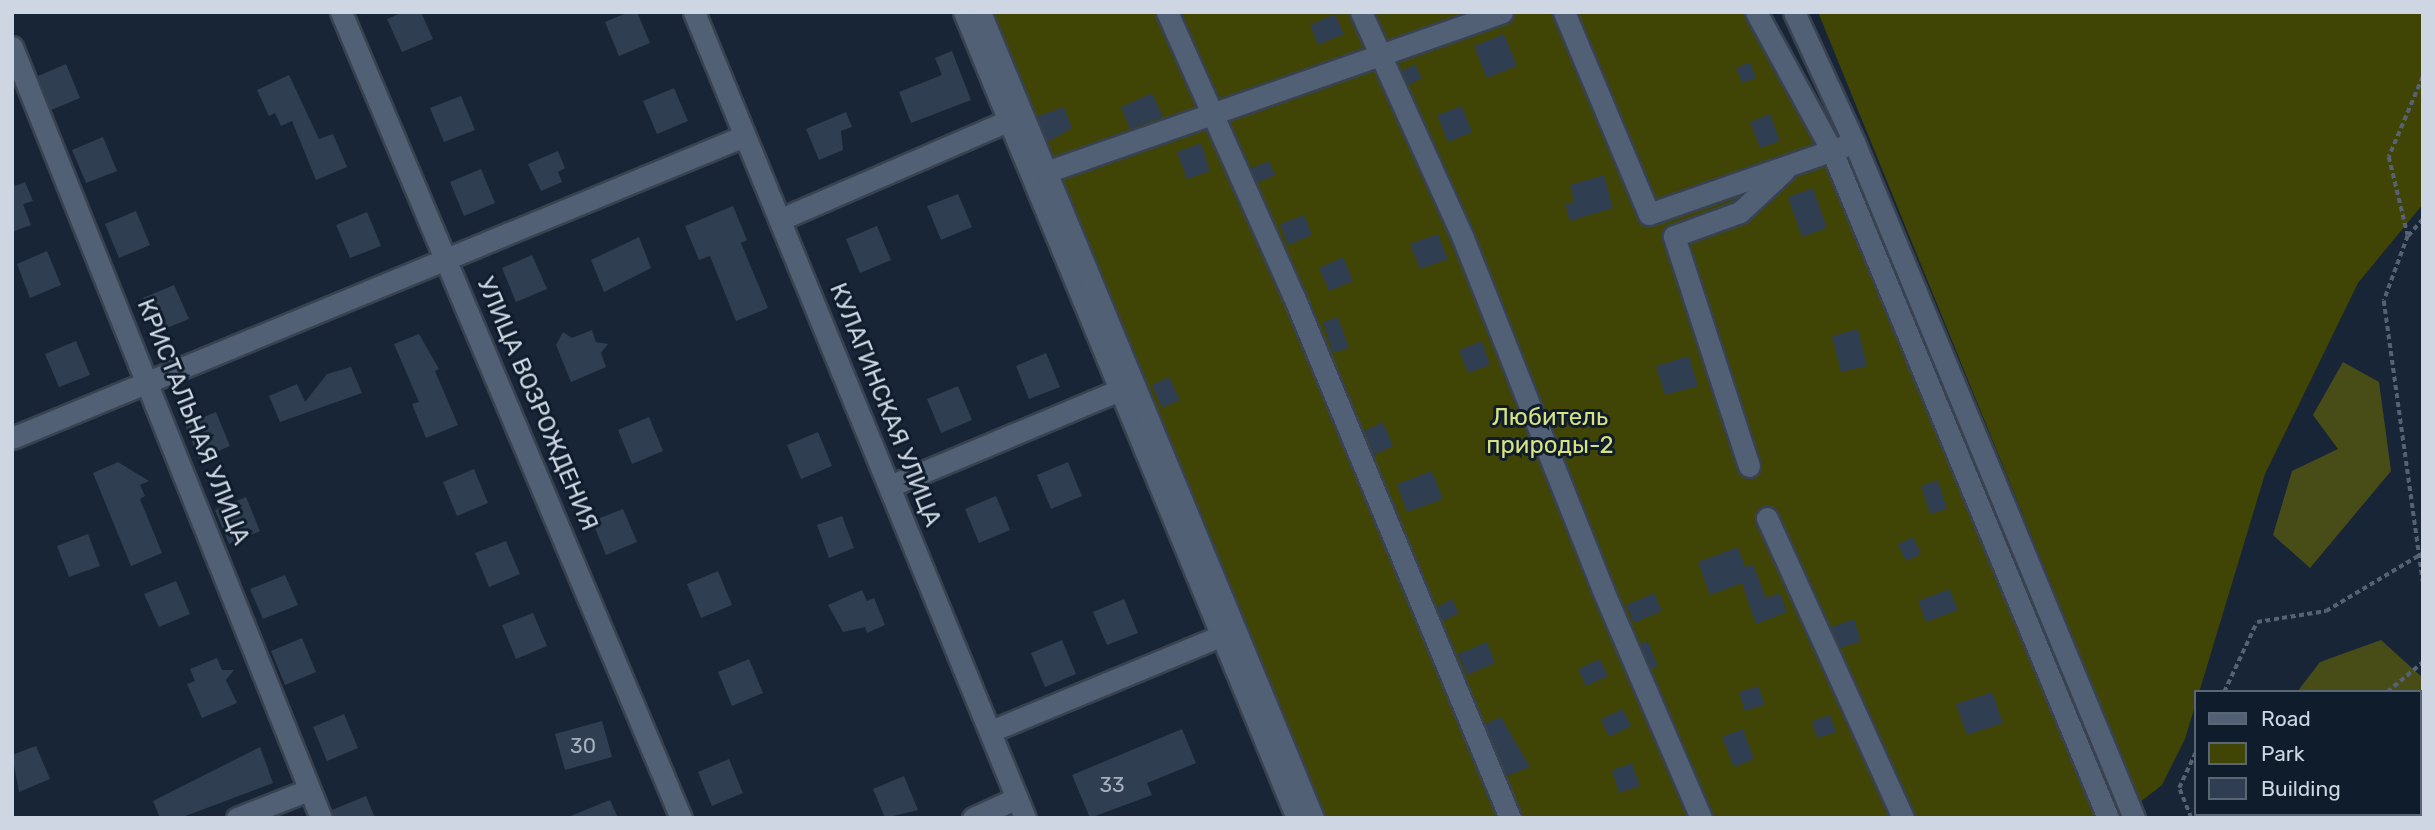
<!DOCTYPE html>
<meta charset="utf-8">
<style>
body{margin:0}
#map{position:relative;width:2435px;height:830px;overflow:hidden;background:#182537;font-family:Rubik,sans-serif}
div>[style]{position:absolute}
[style*='--x']{left:calc(var(--x)*1px);top:calc(var(--y)*1px);width:calc(var(--w)*1px);rotate:calc(var(--a)*1deg)}
.green>*{inset:0;background:#404505}
.forest>*{inset:0;background:#484d18}
.building>*{inset:0;background:#303e51}
.path>*{height:3.5px;margin-top:-1.75px;transform-origin:0;background:repeating-linear-gradient(90deg,#566171 0 5px,transparent 0 8.5px)}
.roads{filter:drop-shadow(2px 0 #384251) drop-shadow(-2px 0 #384251) drop-shadow(0 2px #384251) drop-shadow(0 -2px #384251)}
.minor>*{height:21px;margin:-10.5px;padding:0 10.5px;transform-origin:10.5px;border-radius:10.5px;background:#516074}
span{translate:-50% -50%;white-space:nowrap;text-align:center;line-height:1.15;-webkit-text-stroke:6px #0f1c2c;paint-order:stroke}
.number-label{font-size:21px;color:#a6b0be}
.number-label span{-webkit-text-stroke-width:0}
.street-label{font-size:24px;color:#cdd6e2}
.park-label{font-size:24px;color:#d8e280}
.frame{position:absolute;inset:0;border:14px solid #cdd6e2;pointer-events:none}
.legend{position:absolute;left:2194px;top:690px;width:228px;height:126px;box-sizing:border-box;background:#0f1c2c;border:2px solid #5b6675;margin:0;padding:9px 12px;list-style:none;font-size:21px;color:#cdd6e2}
.legend li{display:flex;align-items:center;gap:14px;height:35px}
.legend b{width:35px;border:2px solid #5b6675}
</style>
<div id="map">
<div class="green">
<i style="clip-path:polygon(973px 12px,1770px 12px,1837px 150px,2117px 818px,1305px 818px)"></i>
<i style="clip-path:polygon(1818px 12px,2423px 12px,2423px 204px,2358px 283px,2265px 474px,2185px 739px,2162px 785px,2140px 802px)"></i>
</div>
<div class="forest">
<i style="clip-path:polygon(2343px 362px,2379px 382px,2391px 471px,2310px 568px,2273px 535px,2292px 471px,2338px 449px,2313px 415px)"></i>
<i style="clip-path:polygon(2381px 640px,2423px 678px,2419px 792px,2419px 692px,2297px 692px,2320px 662px)"></i>
<i style="clip-path:polygon(2206px 814px,2385px 814px,2203px 818px)"></i>
</div>
<div class="building">
<i style="clip-path:polygon(403px 12px,421px 12px,433px 39px,402px 52px,387px 19px)"></i>
<i style="clip-path:polygon(629px 12px,637px 12px,650px 43px,619px 56px,605px 22px)"></i>
<i style="clip-path:polygon(1335px 14px,1344px 34px,1318px 45px,1310px 25px)"></i>
<i style="clip-path:polygon(1504px 34px,1517px 66px,1487px 78px,1474px 46px)"></i>
<i style="clip-path:polygon(952px 51px,971px 100px,911px 123px,899px 92px,942px 75px,935px 58px)"></i>
<i style="clip-path:polygon(1750px 62px,1756px 78px,1742px 83px,1736px 68px)"></i>
<i style="clip-path:polygon(66px 64px,80px 98px,51px 110px,38px 76px)"></i>
<i style="clip-path:polygon(1415px 64px,1422px 78px,1408px 85px,1402px 71px)"></i>
<i style="clip-path:polygon(289px 75px,319px 139px,333px 134px,347px 167px,316px 180px,292px 121px,281px 126px,275px 113px,269px 116px,257px 90px)"></i>
<i style="clip-path:polygon(674px 88px,688px 121px,657px 134px,643px 101px)"></i>
<i style="clip-path:polygon(1152px 93px,1163px 117px,1130px 129px,1121px 107px)"></i>
<i style="clip-path:polygon(461px 96px,475px 130px,444px 142px,430px 108px)"></i>
<i style="clip-path:polygon(1462px 106px,1472px 132px,1448px 142px,1437px 115px)"></i>
<i style="clip-path:polygon(1064px 107px,1072px 128px,1048px 142px,1037px 116px)"></i>
<i style="clip-path:polygon(846px 112px,852px 127px,841px 131px,843px 150px,819px 160px,806px 129px)"></i>
<i style="clip-path:polygon(1770px 114px,1780px 141px,1760px 148px,1750px 122px)"></i>
<i style="clip-path:polygon(103px 137px,117px 171px,86px 183px,72px 150px)"></i>
<i style="clip-path:polygon(1201px 143px,1210px 171px,1187px 179px,1177px 152px)"></i>
<i style="clip-path:polygon(558px 151px,565px 168px,558px 172px,562px 182px,541px 191px,528px 164px)"></i>
<i style="clip-path:polygon(1269px 161px,1275px 175px,1257px 183px,1251px 168px)"></i>
<i style="clip-path:polygon(481px 169px,495px 203px,464px 216px,450px 182px)"></i>
<i style="clip-path:polygon(1604px 175px,1613px 208px,1570px 221px,1565px 204px,1574px 202px,1570px 185px)"></i>
<i style="clip-path:polygon(12px 180px,15px 186px,25px 182px,33px 201px,23px 204px,31px 225px,12px 232px)"></i>
<i style="clip-path:polygon(1813px 188px,1827px 228px,1802px 237px,1788px 197px)"></i>
<i style="clip-path:polygon(958px 194px,972px 227px,941px 240px,927px 206px)"></i>
<i style="clip-path:polygon(733px 206px,747px 240px,741px 243px,768px 308px,736px 321px,710px 256px,699px 260px,685px 226px)"></i>
<i style="clip-path:polygon(136px 211px,150px 245px,119px 258px,105px 224px)"></i>
<i style="clip-path:polygon(367px 212px,381px 246px,350px 258px,336px 225px)"></i>
<i style="clip-path:polygon(1304px 215px,1312px 235px,1288px 245px,1280px 224px)"></i>
<i style="clip-path:polygon(877px 226px,891px 260px,860px 273px,846px 239px)"></i>
<i style="clip-path:polygon(1438px 234px,1448px 259px,1420px 269px,1410px 244px)"></i>
<i style="clip-path:polygon(639px 237px,651px 268px,604px 292px,591px 260px)"></i>
<i style="clip-path:polygon(47px 251px,61px 285px,30px 298px,17px 264px)"></i>
<i style="clip-path:polygon(532px 255px,547px 289px,516px 302px,502px 268px)"></i>
<i style="clip-path:polygon(1343px 257px,1353px 281px,1329px 291px,1319px 268px)"></i>
<i style="clip-path:polygon(174px 285px,189px 319px,157px 332px,143px 298px)"></i>
<i style="clip-path:polygon(1338px 317px,1349px 348px,1333px 353px,1323px 322px)"></i>
<i style="clip-path:polygon(1858px 329px,1867px 366px,1841px 372px,1832px 336px)"></i>
<i style="clip-path:polygon(592px 330px,596px 342px,608px 344px,601px 353px,606px 367px,571px 382px,556px 345px,563px 332px,572px 338px)"></i>
<i style="clip-path:polygon(419px 334px,439px 369px,435px 371px,458px 425px,426px 438px,412px 404px,419px 402px,394px 344px)"></i>
<i style="clip-path:polygon(76px 341px,90px 375px,59px 387px,45px 354px)"></i>
<i style="clip-path:polygon(1482px 341px,1490px 365px,1468px 373px,1459px 350px)"></i>
<i style="clip-path:polygon(1046px 353px,1060px 387px,1029px 399px,1016px 366px)"></i>
<i style="clip-path:polygon(1689px 356px,1698px 386px,1665px 395px,1656px 366px)"></i>
<i style="clip-path:polygon(351px 367px,362px 393px,280px 422px,269px 396px,297px 384px,305px 402px,327px 374px)"></i>
<i style="clip-path:polygon(1169px 377px,1180px 400px,1162px 408px,1152px 385px)"></i>
<i style="clip-path:polygon(958px 386px,972px 420px,941px 433px,927px 399px)"></i>
<i style="clip-path:polygon(216px 412px,230px 446px,199px 459px,185px 425px)"></i>
<i style="clip-path:polygon(649px 417px,663px 451px,632px 464px,618px 430px)"></i>
<i style="clip-path:polygon(1383px 422px,1393px 446px,1374px 455px,1364px 431px)"></i>
<i style="clip-path:polygon(818px 432px,832px 466px,801px 479px,787px 445px)"></i>
<i style="clip-path:polygon(118px 462px,149px 481px,140px 485px,145px 496px,140px 499px,162px 553px,131px 566px,93px 473px)"></i>
<i style="clip-path:polygon(1068px 462px,1082px 496px,1051px 509px,1037px 475px)"></i>
<i style="clip-path:polygon(474px 469px,488px 503px,457px 516px,443px 482px)"></i>
<i style="clip-path:polygon(1432px 471px,1443px 499px,1407px 512px,1397px 484px)"></i>
<i style="clip-path:polygon(1938px 480px,1947px 509px,1930px 514px,1921px 486px)"></i>
<i style="clip-path:polygon(996px 496px,1010px 530px,979px 543px,965px 509px)"></i>
<i style="clip-path:polygon(246px 497px,260px 531px,229px 544px,215px 510px)"></i>
<i style="clip-path:polygon(623px 509px,637px 542px,606px 555px,592px 521px)"></i>
<i style="clip-path:polygon(842px 516px,854px 548px,829px 558px,817px 525px)"></i>
<i style="clip-path:polygon(88px 534px,100px 566px,69px 577px,57px 546px)"></i>
<i style="clip-path:polygon(1913px 537px,1921px 554px,1906px 561px,1898px 544px)"></i>
<i style="clip-path:polygon(506px 541px,520px 574px,489px 587px,475px 553px)"></i>
<i style="clip-path:polygon(1738px 547px,1745px 567px,1753px 564px,1766px 598px,1780px 593px,1787px 612px,1756px 624px,1742px 583px,1710px 595px,1698px 562px)"></i>
<i style="clip-path:polygon(718px 571px,732px 605px,701px 618px,687px 584px)"></i>
<i style="clip-path:polygon(285px 575px,298px 605px,263px 619px,250px 589px)"></i>
<i style="clip-path:polygon(176px 581px,190px 614px,159px 627px,144px 594px)"></i>
<i style="clip-path:polygon(1949px 589px,1958px 610px,1926px 622px,1918px 601px)"></i>
<i style="clip-path:polygon(862px 590px,867px 601px,874px 598px,885px 625px,867px 633px,865px 627px,843px 632px,828px 605px)"></i>
<i style="clip-path:polygon(1654px 593px,1662px 611px,1634px 623px,1626px 605px)"></i>
<i style="clip-path:polygon(1124px 599px,1138px 633px,1107px 645px,1093px 612px)"></i>
<i style="clip-path:polygon(1452px 599px,1459px 613px,1443px 621px,1437px 607px)"></i>
<i style="clip-path:polygon(533px 613px,547px 646px,516px 659px,502px 625px)"></i>
<i style="clip-path:polygon(1854px 619px,1861px 641px,1841px 648px,1831px 627px)"></i>
<i style="clip-path:polygon(302px 638px,316px 672px,285px 685px,271px 651px)"></i>
<i style="clip-path:polygon(1062px 640px,1076px 674px,1045px 687px,1031px 653px)"></i>
<i style="clip-path:polygon(1648px 641px,1658px 666px,1651px 669px,1640px 644px)"></i>
<i style="clip-path:polygon(1487px 642px,1495px 663px,1467px 675px,1458px 654px)"></i>
<i style="clip-path:polygon(217px 658px,222px 670px,234px 670px,226px 680px,237px 703px,202px 718px,187px 684px,195px 681px,190px 669px)"></i>
<i style="clip-path:polygon(749px 659px,763px 693px,732px 706px,718px 672px)"></i>
<i style="clip-path:polygon(1600px 659px,1608px 676px,1586px 686px,1578px 669px)"></i>
<i style="clip-path:polygon(1758px 686px,1765px 704px,1745px 711px,1739px 692px)"></i>
<i style="clip-path:polygon(1992px 692px,2003px 723px,1967px 735px,1956px 704px)"></i>
<i style="clip-path:polygon(1623px 709px,1631px 726px,1609px 737px,1601px 719px)"></i>
<i style="clip-path:polygon(344px 714px,358px 748px,327px 761px,313px 727px)"></i>
<i style="clip-path:polygon(1830px 715px,1836px 732px,1817px 738px,1812px 721px)"></i>
<i style="clip-path:polygon(1501px 717px,1530px 767px,1507px 776px,1485px 724px)"></i>
<i style="clip-path:polygon(602px 721px,612px 757px,565px 770px,555px 734px)"></i>
<i style="clip-path:polygon(1182px 729px,1196px 763px,1147px 783px,1152px 795px,1090px 818px,1072px 775px)"></i>
<i style="clip-path:polygon(1743px 729px,1754px 759px,1734px 767px,1722px 737px)"></i>
<i style="clip-path:polygon(36px 746px,50px 779px,19px 792px,12px 755px)"></i>
<i style="clip-path:polygon(260px 747px,273px 783px,180px 818px,160px 818px,153px 801px)"></i>
<i style="clip-path:polygon(729px 759px,743px 793px,712px 806px,698px 772px)"></i>
<i style="clip-path:polygon(1632px 763px,1640px 786px,1619px 793px,1612px 770px)"></i>
<i style="clip-path:polygon(904px 776px,918px 810px,885px 818px,873px 789px)"></i>
<i style="clip-path:polygon(366px 796px,375px 818px,334px 818px,332px 810px)"></i>
<i style="clip-path:polygon(610px 800px,618px 818px,568px 818px,568px 817px)"></i>
</div>
<div class="path">
<i style="--x:2423;--y:77;--w:87;--a:113"></i>
<i style="--x:2389;--y:157;--w:81;--a:76.5"></i>
<i style="--x:2408;--y:236;--w:69;--a:110.3"></i>
<i style="--x:2384;--y:301;--w:283;--a:82.1"></i>
<i style="--x:2408;--y:236;--w:23;--a:-49"></i>
<i style="--x:2224;--y:692;--w:77;--a:-64.8"></i>
<i style="--x:2257;--y:622;--w:70;--a:-9.1"></i>
<i style="--x:2326;--y:611;--w:113;--a:-30.9"></i>
<i style="--x:2387;--y:692;--w:47;--a:-39.8"></i>
<i style="--x:2419;--y:807;--w:4;--a:-27"></i>
<i style="--x:2191;--y:818;--w:32;--a:-112"></i>
<i style="--x:2179;--y:788;--w:38;--a:-65"></i>
<i style="--x:2233;--y:818;--w:6;--a:-45"></i>
<i style="--x:2401;--y:818;--w:7;--a:-34"></i>
</div>
<div class="roads">
<div class="minor">
<i style="--x:341;--y:12;--w:875;--a:67.13"></i>
<i style="--x:694;--y:12;--w:871;--a:67.67"></i>
<i style="--x:964;--y:12;--w:872;--a:67.55"></i>
<i style="--x:980;--y:12;--w:872;--a:67.55"></i>
<i style="--x:1167;--y:12;--w:312;--a:66"></i>
<i style="--x:1294;--y:297;--w:564;--a:67.48"></i>
<i style="--x:1361;--y:12;--w:248;--a:65.7"></i>
<i style="--x:1463;--y:238;--w:377;--a:68.3"></i>
<i style="--x:1602;--y:588;--w:250;--a:66.7"></i>
<i style="--x:1564;--y:12;--w:219;--a:67.2"></i>
<i style="--x:1649;--y:214;--w:207;--a:-19.2"></i>
<i style="--x:1756;--y:12;--w:158;--a:61.3"></i>
<i style="--x:1832;--y:151;--w:722;--a:67.52"></i>
<i style="--x:1794;--y:12;--w:143;--a:65.2"></i>
<i style="--x:1854;--y:142;--w:732;--a:67.5"></i>
<i style="--x:12;--y:47;--w:831;--a:68.16"></i>
<i style="--x:1046;--y:172;--w:483;--a:-19.3"></i>
<i style="--x:781;--y:219;--w:247;--a:-23.4"></i>
<i style="--x:12;--y:438;--w:790;--a:-22.41"></i>
<i style="--x:1749;--y:466;--w:242;--a:-108.1"></i>
<i style="--x:1674;--y:236;--w:70;--a:-20"></i>
<i style="--x:1740;--y:212;--w:60;--a:-43"></i>
<i style="--x:890;--y:486;--w:248;--a:-22.7"></i>
<i style="--x:1767;--y:518;--w:329;--a:65.6"></i>
<i style="--x:991;--y:731;--w:248;--a:-22.5"></i>
<i style="--x:237;--y:818;--w:76;--a:-21.5"></i>
<i style="--x:973;--y:818;--w:48;--a:-24.4"></i>
</div>
</div>
<div class="number-label">
<span style="left:583px;top:746px">30</span>
<span style="left:1112px;top:785px">33</span>
</div>
<div class="street-label">
<span style="left:537px;top:404px;rotate:67deg">УЛИЦА ВОЗРОЖДЕНИЯ</span>
<span style="left:885px;top:405px;rotate:68deg">КУЛАГИНСКАЯ УЛИЦА</span>
<span style="left:193px;top:422px;rotate:68deg">КРИСТАЛЬНАЯ УЛИЦА</span>
</div>
<div class="park-label">
<span style="left:1550px;top:432px">Любитель<br>природы-2</span>
</div>
<div class="frame"></div>
<ul class="legend">
<li><b style="height:9px;background:#516074"></b>Road</li>
<li><b style="height:19px;background:#404505"></b>Park</li>
<li><b style="height:19px;background:#303e51"></b>Building</li>
</ul>
</div>
